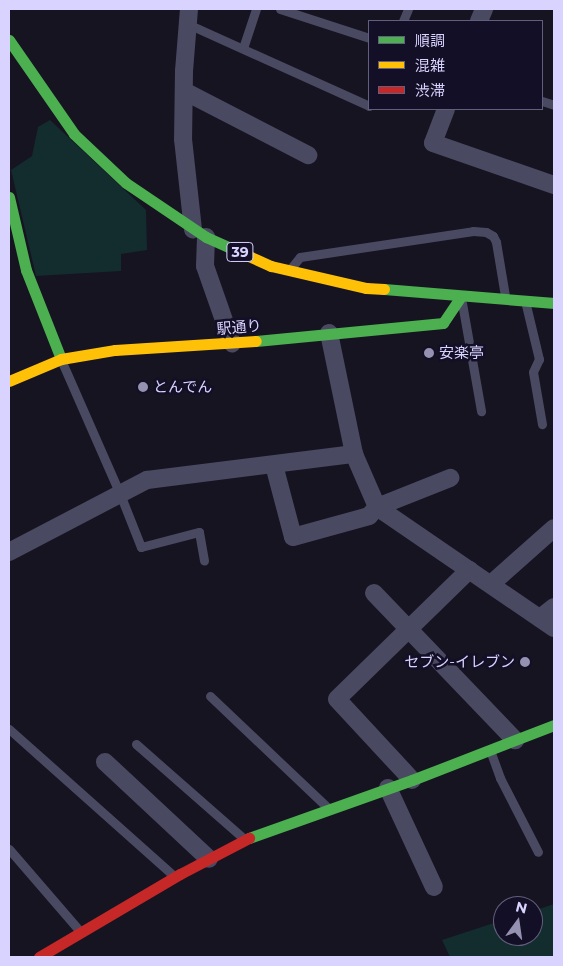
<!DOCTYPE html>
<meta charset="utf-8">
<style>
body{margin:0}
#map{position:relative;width:563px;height:966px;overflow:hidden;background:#161421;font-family:Montserrat,"Noto Sans JP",sans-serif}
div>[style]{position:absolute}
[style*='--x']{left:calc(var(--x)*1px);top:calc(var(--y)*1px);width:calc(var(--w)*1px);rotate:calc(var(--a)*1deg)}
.green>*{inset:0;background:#132c2d}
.lane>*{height:9px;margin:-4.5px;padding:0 4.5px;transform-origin:4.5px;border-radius:4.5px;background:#4a4962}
.street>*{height:18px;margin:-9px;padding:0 9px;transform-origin:9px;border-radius:9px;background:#4a4962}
.fast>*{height:11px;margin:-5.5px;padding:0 5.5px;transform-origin:5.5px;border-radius:5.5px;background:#4caf50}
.slow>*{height:11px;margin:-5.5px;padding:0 5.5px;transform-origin:5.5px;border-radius:5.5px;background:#ffc107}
.jam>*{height:11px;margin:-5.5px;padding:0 5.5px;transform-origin:5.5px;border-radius:5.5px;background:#c62828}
.dots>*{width:14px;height:14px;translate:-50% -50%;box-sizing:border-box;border:2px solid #130f26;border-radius:50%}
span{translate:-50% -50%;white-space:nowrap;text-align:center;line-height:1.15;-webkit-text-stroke:5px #130f26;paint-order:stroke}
.shield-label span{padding:1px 4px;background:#130f26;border:1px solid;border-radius:4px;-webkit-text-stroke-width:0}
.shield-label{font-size:14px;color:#d9d4ff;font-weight:700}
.street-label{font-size:15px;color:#d9d4ff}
.poi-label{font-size:15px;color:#d9d4ff}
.left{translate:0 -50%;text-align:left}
.right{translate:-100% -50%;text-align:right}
.frame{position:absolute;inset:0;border:10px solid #d9d4ff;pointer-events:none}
.legend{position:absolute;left:368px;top:20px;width:175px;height:90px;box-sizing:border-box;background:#130f26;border:1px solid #625e7d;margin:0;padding:6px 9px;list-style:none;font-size:15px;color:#d9d4ff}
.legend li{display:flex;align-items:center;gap:10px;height:25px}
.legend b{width:25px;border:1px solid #625e7d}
.north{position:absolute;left:493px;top:896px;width:50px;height:50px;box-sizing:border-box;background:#130f26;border:1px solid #625e7d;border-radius:50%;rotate:14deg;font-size:14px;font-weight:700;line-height:20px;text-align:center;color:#d9d4ff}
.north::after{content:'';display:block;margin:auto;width:18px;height:22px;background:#9591b1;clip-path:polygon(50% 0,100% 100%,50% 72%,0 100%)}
</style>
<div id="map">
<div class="green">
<i style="clip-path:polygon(50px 120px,146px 210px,147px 250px,121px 254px,121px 271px,36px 276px,11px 170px,32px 156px,38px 127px)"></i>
<i style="clip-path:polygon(554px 904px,554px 957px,450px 957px,442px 940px,503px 920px,503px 936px,533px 936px,533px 911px)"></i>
</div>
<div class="lane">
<i style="--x:280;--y:9;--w:94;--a:18"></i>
<i style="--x:403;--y:21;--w:13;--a:-67"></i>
<i style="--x:190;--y:25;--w:196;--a:24.3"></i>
<i style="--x:369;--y:106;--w:1;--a:-90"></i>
<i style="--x:243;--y:48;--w:41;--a:-71.6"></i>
<i style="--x:542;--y:101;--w:13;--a:18"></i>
<i style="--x:291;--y:268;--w:14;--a:-51"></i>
<i style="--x:300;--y:257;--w:175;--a:-8.5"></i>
<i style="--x:473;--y:231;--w:13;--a:4"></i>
<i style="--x:486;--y:232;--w:8;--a:30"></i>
<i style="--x:493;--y:236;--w:7;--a:63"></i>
<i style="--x:496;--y:242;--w:55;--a:80.5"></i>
<i style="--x:462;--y:303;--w:110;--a:80"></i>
<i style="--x:526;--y:305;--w:56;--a:76.5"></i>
<i style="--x:539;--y:359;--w:14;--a:115"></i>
<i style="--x:533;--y:372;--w:53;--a:80.2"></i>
<i style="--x:62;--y:362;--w:144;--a:66.3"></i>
<i style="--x:120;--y:494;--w:57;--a:68.4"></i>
<i style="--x:141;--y:547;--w:60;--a:-14.5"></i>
<i style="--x:199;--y:532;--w:29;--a:80"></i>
<i style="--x:210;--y:696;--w:160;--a:43.5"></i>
<i style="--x:9;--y:729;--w:220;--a:41.7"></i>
<i style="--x:136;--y:744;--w:142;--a:41.3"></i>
<i style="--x:491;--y:753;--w:27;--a:70"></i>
<i style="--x:500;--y:778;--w:83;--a:62.8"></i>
<i style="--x:9;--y:849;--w:107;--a:49.2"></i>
</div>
<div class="street">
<i style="--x:189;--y:9;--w:62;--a:94.6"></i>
<i style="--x:184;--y:71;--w:68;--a:90.8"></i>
<i style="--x:183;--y:139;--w:91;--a:83.7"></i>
<i style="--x:479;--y:21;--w:13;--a:-67"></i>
<i style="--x:184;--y:91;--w:140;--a:27.3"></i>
<i style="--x:446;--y:109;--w:36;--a:111"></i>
<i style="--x:433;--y:143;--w:128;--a:19.1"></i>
<i style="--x:206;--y:237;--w:29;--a:92"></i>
<i style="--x:205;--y:266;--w:82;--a:70.7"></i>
<i style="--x:329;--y:333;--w:124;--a:78.3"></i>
<i style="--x:354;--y:454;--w:58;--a:66.5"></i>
<i style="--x:377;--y:507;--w:214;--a:34.4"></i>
<i style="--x:274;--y:465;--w:74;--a:75.2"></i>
<i style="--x:293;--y:537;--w:79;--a:-15.4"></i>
<i style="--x:369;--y:516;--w:12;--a:-48"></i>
<i style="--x:377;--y:507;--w:79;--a:-21.7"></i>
<i style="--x:9;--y:552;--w:156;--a:-27.6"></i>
<i style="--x:147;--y:480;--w:209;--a:-7.2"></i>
<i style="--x:491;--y:584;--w:84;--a:-41.6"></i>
<i style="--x:374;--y:593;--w:204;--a:46.2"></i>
<i style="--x:540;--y:618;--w:18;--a:-38"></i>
<i style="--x:105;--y:762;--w:142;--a:43"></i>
<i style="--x:412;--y:780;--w:110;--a:-132.8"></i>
<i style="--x:337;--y:699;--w:185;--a:-44.3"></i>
<i style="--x:388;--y:788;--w:109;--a:65.1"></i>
</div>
<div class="fast">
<i style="--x:9;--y:40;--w:114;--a:55.3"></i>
<i style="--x:74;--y:134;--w:71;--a:43.3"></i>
<i style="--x:126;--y:183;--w:97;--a:34"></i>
<i style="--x:206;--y:237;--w:30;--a:24"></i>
<i style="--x:9;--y:197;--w:75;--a:76.9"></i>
<i style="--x:26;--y:270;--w:96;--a:68.5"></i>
<i style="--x:384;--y:289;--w:171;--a:4.7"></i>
<i style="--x:256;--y:341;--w:188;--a:-5.5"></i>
<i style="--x:443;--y:323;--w:32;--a:-56"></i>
<i style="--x:249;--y:838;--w:173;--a:-19.6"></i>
<i style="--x:412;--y:780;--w:152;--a:-21.2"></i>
</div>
<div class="slow">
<i style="--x:233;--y:249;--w:42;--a:24.1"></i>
<i style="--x:271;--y:266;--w:98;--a:13"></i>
<i style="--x:366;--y:288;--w:18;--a:3"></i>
<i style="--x:9;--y:381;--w:56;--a:-22.9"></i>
<i style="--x:61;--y:359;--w:55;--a:-9.5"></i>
<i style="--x:115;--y:350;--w:141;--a:-3.7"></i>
</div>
<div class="jam">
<i style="--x:39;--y:957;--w:164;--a:-30.5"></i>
<i style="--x:180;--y:874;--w:78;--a:-27.6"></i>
</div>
<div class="dots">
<i style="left:429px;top:353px;background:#9591b1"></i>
<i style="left:143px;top:387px;background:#9591b1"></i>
<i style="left:525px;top:662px;background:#9591b1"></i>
</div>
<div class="shield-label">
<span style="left:240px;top:252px">39</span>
</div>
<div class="street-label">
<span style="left:239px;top:327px;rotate:-5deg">駅通り</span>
</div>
<div class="poi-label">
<span class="left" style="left:439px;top:353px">安楽亭</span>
<span class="left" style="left:153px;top:387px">とんでん</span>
<span class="right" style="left:515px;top:662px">セブン-イレブン</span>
</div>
<div class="frame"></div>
<ul class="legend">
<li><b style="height:6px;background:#4caf50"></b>順調</li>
<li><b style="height:6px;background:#ffc107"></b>混雑</li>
<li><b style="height:6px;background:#c62828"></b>渋滞</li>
</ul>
<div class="north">N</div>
</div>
